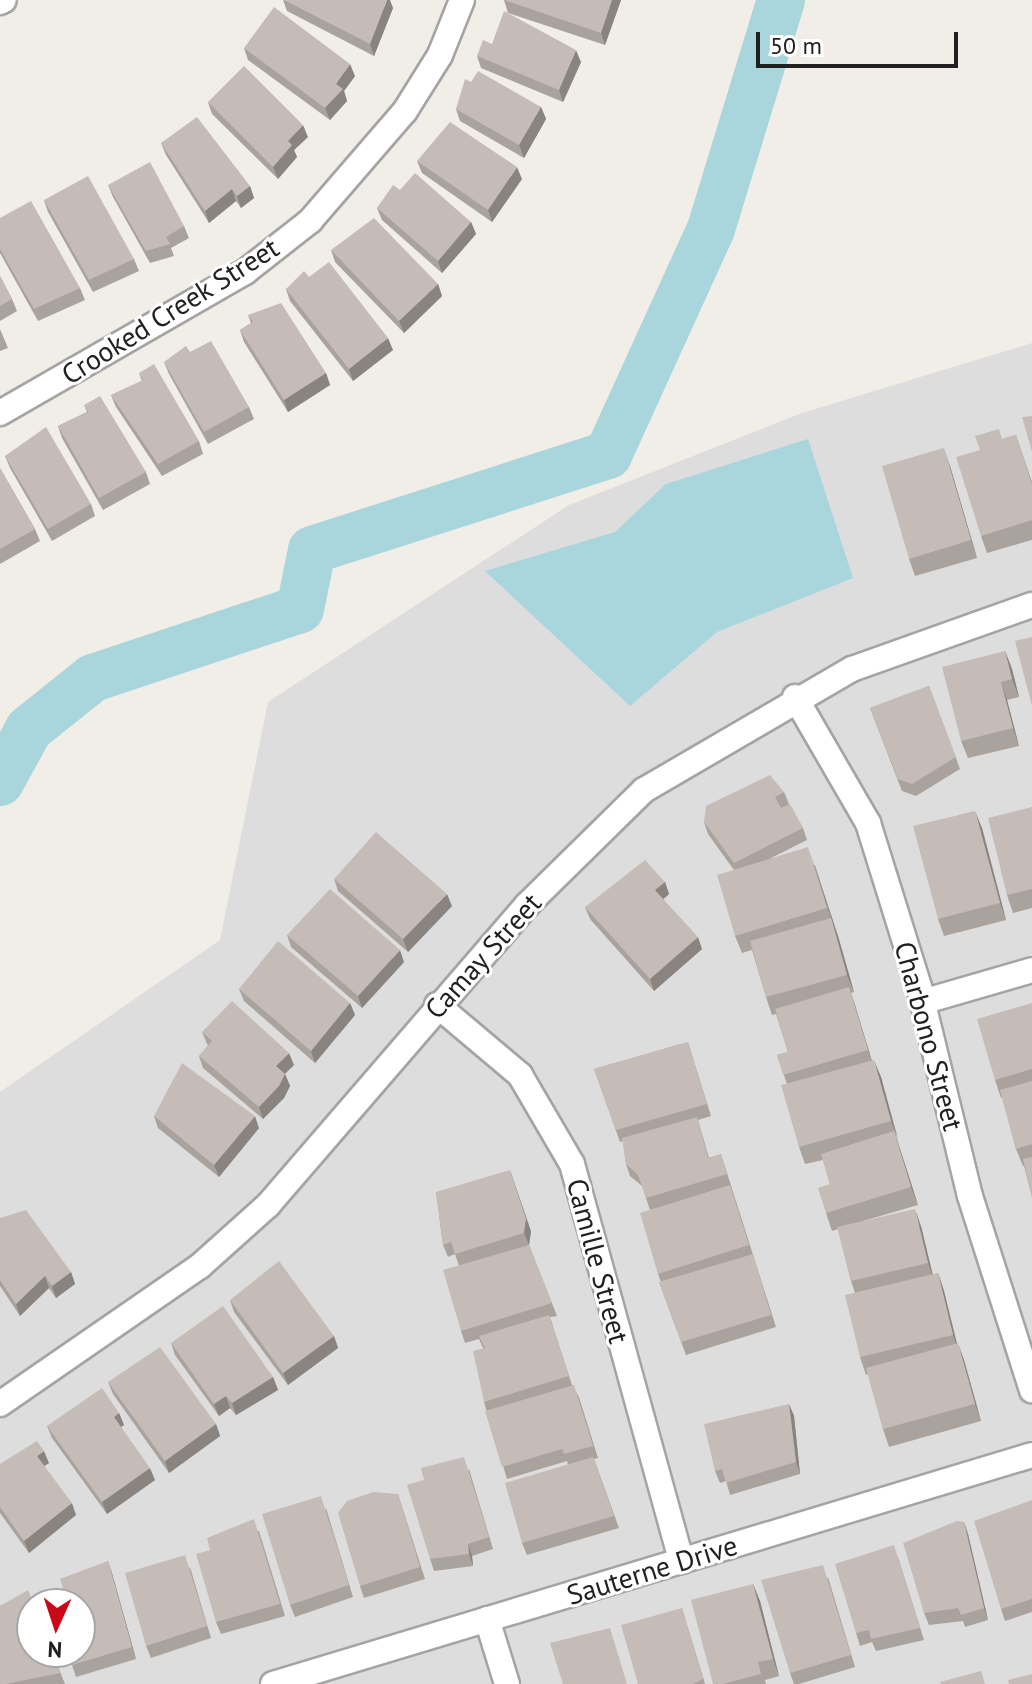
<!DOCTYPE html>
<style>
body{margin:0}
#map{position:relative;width:1032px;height:1684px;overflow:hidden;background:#f1ede7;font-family:"PT Sans",sans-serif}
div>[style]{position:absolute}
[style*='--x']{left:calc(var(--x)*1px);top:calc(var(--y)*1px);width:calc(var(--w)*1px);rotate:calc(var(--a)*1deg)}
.residential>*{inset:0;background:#deddde}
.water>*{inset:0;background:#a9d5dd}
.river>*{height:48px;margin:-24px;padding:0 24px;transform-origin:24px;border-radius:24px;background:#a9d5dd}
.roads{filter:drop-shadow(2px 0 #a4a4a4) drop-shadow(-2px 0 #a4a4a4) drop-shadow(0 2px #a4a4a4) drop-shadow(0 -2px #a4a4a4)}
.street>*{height:24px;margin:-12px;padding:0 12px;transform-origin:12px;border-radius:12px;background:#fff}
.wall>*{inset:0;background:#a9a29d}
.shaded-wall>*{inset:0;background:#8a8480}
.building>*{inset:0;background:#c5bcb7}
span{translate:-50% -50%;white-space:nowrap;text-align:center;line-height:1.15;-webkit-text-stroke:6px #fff;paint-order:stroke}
.street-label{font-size:28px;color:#202020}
.north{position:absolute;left:16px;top:1588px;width:80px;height:80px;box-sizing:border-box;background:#fff;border:2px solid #a6a6a6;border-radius:50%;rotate:183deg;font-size:22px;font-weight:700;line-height:32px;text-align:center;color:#202020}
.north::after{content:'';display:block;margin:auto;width:28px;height:36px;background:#cb0616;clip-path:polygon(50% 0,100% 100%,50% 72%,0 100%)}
.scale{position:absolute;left:756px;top:32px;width:202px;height:36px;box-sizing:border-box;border:4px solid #202020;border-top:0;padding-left:10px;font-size:24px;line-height:28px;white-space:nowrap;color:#202020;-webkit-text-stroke:6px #fff;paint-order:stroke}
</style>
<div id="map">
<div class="residential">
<i style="clip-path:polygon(evenodd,1032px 343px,1032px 1684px,0 1684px,0 1092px,220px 940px,268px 702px,569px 505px,802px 413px,1032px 343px,32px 1604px,80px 1604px,80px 1652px,32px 1652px,32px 1604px)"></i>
</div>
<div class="water">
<i style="clip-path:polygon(808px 439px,853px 578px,717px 632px,630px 706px,485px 571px,615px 532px,666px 484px)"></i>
</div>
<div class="river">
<i style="--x:0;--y:782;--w:60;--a:-61.3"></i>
<i style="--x:29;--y:729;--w:82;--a:-38.6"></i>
<i style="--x:93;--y:678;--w:218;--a:-18.4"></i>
<i style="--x:300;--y:609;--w:60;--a:-78.5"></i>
<i style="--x:312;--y:550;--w:311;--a:-17.8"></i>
<i style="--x:608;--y:455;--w:248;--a:-65.5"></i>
<i style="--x:711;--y:229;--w:239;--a:-73"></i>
</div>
<div class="roads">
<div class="street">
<i style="--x:0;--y:2;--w:4;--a:-27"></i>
<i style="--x:0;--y:413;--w:283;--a:-29.9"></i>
<i style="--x:245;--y:272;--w:83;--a:-38.1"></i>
<i style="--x:310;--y:221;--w:145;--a:-49.2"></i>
<i style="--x:405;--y:111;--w:66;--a:-58"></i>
<i style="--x:440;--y:55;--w:59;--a:-68.2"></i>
<i style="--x:795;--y:697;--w:146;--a:59.9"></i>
<i style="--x:868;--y:823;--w:172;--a:72.7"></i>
<i style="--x:919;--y:987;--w:215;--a:76.3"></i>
<i style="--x:970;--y:1196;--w:204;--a:72.3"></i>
<i style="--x:922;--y:1002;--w:115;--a:-16.2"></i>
<i style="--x:437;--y:1005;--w:109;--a:40.1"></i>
<i style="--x:520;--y:1075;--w:103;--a:59.7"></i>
<i style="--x:572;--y:1164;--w:412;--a:74.6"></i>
<i style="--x:0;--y:1404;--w:243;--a:-34.6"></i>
<i style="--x:200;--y:1266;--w:91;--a:-41.9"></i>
<i style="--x:268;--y:1205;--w:396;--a:-49.2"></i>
<i style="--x:527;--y:905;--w:164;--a:-44.5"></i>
<i style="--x:644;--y:790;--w:241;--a:-30.2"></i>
<i style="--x:852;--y:669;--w:191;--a:-19.6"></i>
<i style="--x:487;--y:1619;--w:68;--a:72.9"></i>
<i style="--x:273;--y:1684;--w:793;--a:-16.79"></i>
</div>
</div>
<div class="wall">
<i style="clip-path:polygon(283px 0,393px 8px,374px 56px,287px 11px)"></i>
<i style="clip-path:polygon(504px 0,621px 0,605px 45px,508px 13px)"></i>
<i style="clip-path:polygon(492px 44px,581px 62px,563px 102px,481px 68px,477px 56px)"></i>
<i style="clip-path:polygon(244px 48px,355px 76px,344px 91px,347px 101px,330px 120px,248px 60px)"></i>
<i style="clip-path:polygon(471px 82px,541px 107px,546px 119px,524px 158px,460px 121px,456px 109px)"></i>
<i style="clip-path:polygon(208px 102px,308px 137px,294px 150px,297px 157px,278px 179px,212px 114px)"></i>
<i style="clip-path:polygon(161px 143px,250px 186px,254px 198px,241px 208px,236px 201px,209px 223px,166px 155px)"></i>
<i style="clip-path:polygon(417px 161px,522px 179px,492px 222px,422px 173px)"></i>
<i style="clip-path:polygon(108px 185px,184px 226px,189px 238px,171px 248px,174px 256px,150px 263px,113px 197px)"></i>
<i style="clip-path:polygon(400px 190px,471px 222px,476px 234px,442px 273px,382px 220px,377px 208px)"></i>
<i style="clip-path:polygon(44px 200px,134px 259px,139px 271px,93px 292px,48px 212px)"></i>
<i style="clip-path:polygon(0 218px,80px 288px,85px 300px,38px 321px,0 253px)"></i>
<i style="clip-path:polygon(331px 250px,438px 284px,442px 296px,404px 333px,335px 262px)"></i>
<i style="clip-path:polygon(0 276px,12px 299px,17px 311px,0 321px)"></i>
<i style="clip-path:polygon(309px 277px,393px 350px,353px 381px,290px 301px,286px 289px)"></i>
<i style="clip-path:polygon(248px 315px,326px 373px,330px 385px,288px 412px,244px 342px,240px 330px,251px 323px)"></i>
<i style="clip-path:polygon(0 329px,8px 348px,0 351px)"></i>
<i style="clip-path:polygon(190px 352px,249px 407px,254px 419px,208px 444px,169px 374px,164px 362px)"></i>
<i style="clip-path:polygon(139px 373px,199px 441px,203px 454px,162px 476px,116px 407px,111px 395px,142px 381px)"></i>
<i style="clip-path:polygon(84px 405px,146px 472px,150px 484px,103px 510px,62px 438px,58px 426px,87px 412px)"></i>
<i style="clip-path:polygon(1016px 435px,1032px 482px,1032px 540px,987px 553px,981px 536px,980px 450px,1002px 439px)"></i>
<i style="clip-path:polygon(5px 456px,91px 504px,95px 516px,52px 541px,10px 468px)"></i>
<i style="clip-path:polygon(950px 466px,977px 558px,915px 576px,909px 559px)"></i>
<i style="clip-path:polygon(0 468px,35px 529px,40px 541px,0 564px)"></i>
<i style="clip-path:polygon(1005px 651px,1012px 669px,1019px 697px,1007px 700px,1019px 746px,968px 758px,961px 741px)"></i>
<i style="clip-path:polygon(929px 686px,960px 769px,916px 796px,902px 791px,870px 708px)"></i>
<i style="clip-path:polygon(784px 792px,789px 804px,803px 828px,807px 840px,771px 858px,815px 865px,838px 936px,854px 992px,851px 993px,872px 1061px,881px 1077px,897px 1139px,918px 1205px,863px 1221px,921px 1226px,933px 1275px,938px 1273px,944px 1291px,957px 1343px,964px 1360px,981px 1421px,889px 1447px,883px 1429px,868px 1374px,866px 1375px,860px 1357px,855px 1293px,851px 1281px,838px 1229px,832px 1231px,826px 1213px,830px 1184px,823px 1160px,805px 1164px,799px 1147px,787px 1084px,777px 1055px,788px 1052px,776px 1014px,772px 1015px,766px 997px,752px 950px,742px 953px,735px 936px,734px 870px,708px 834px,704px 822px)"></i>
<i style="clip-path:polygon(1032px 807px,1032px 908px,1013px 913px,1007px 895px)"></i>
<i style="clip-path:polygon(982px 828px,1006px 920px,944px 936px,938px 919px)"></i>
<i style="clip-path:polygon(334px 879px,452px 906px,408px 952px,338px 891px)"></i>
<i style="clip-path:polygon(665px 882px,669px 894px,663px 899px,702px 949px,654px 991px,590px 919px,585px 907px)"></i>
<i style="clip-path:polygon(287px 935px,404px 962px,362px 1008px,291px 947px)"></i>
<i style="clip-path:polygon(239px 989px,350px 1003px,355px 1015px,315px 1063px,244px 1001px)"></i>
<i style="clip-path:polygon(1032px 1003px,1032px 1197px,1024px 1166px,1023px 1166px,1016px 1149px,1002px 1097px,1001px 1098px,995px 1080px)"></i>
<i style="clip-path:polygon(202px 1032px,294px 1065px,285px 1074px,290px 1086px,284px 1098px,263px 1119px,203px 1068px,199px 1056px,208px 1046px)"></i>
<i style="clip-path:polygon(688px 1042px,711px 1116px,698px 1120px,709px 1158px,721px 1154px,776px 1327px,686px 1355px,659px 1282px,661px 1282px,658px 1274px,650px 1210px,642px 1186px,630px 1176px,626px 1164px,623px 1141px,620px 1142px,594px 1069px)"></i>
<i style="clip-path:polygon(154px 1116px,259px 1128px,219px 1177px,158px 1128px)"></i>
<i style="clip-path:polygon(436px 1192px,531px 1231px,529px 1245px,557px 1316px,550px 1317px,572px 1385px,579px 1397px,598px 1458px,594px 1459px,619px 1528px,527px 1555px,522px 1543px,568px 1465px,567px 1461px,507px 1479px,484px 1402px,483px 1348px,479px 1339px,465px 1343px,461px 1331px,459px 1266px,455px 1254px,448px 1257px,443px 1245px)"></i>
<i style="clip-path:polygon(0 1218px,71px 1272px,75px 1284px,56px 1298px,49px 1288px,20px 1316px,0 1286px)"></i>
<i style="clip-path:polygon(230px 1300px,334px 1336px,338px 1348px,288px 1385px,234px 1312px)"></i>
<i style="clip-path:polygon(171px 1343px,273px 1377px,278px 1390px,236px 1415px,230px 1408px,219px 1416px,175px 1355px)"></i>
<i style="clip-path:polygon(108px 1382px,216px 1424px,220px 1436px,169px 1473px,113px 1394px)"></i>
<i style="clip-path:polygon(789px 1404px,794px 1416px,800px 1474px,730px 1495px,726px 1481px,720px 1483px,715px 1471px)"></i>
<i style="clip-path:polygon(119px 1413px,124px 1425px,121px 1427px,155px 1480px,107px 1514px,52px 1438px,47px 1426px)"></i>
<i style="clip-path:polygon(49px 1463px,44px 1466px,76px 1515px,29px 1553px,0 1513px,0 1464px)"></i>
<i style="clip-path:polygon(469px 1469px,493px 1549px,472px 1556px,473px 1566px,434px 1571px,430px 1559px)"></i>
<i style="clip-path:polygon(398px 1494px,425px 1579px,364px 1598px,360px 1586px)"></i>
<i style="clip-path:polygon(1032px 1500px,1032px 1612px,1005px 1621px,1001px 1609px)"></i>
<i style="clip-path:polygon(326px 1508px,353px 1597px,295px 1617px,290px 1605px)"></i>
<i style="clip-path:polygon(964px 1522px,968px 1534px,988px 1620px,965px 1627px,963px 1621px,929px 1625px,924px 1613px)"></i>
<i style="clip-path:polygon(259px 1531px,285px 1616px,221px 1634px,216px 1622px,210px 1550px)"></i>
<i style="clip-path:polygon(898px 1557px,924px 1640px,876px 1651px,872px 1642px,860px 1646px,856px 1633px)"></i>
<i style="clip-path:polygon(108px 1561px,136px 1659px,76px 1677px,72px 1665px,63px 1588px)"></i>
<i style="clip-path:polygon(190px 1567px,211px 1638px,151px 1658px,146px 1646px)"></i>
<i style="clip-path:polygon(828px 1577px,855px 1667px,799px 1684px,794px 1684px,790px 1673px)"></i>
<i style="clip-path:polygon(753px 1584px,760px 1601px,779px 1676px,765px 1680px,766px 1684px,713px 1684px)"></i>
<i style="clip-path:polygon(682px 1608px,705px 1684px,638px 1684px)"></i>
<i style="clip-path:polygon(52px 1652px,65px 1684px,0 1684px)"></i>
</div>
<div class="shaded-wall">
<i style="clip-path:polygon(387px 0,390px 0,393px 8px,374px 56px,370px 44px)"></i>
<i style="clip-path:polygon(612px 0,621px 0,605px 45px,601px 33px)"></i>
<i style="clip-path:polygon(576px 50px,581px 62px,563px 102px,559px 90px)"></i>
<i style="clip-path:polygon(350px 64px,355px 76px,344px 91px,347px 101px,330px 120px,325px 108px,336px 84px)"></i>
<i style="clip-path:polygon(541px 107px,546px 119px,524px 158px,519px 145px)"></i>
<i style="clip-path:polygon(303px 125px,308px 137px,294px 150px,297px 157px,278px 179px,273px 167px,288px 141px)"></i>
<i style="clip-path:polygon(517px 167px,522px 179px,492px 222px,488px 210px)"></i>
<i style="clip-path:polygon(250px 186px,254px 198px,241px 208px,237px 196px)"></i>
<i style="clip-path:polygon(232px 189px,236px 201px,209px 223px,205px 211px)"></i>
<i style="clip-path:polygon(471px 222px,476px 234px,442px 273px,438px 261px)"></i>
<i style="clip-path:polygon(438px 284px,442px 296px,404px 333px,399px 321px)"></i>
<i style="clip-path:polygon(388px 338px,393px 350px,353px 381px,349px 369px)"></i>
<i style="clip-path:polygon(326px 373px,330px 385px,288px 412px,284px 400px)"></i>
<i style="clip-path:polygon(944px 448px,950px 466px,977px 558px,971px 540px)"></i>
<i style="clip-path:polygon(1005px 651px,1012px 669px,1019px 697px,1012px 679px)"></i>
<i style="clip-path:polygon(1001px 682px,1007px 700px,1019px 746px,1013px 728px)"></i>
<i style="clip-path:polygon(975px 811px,982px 828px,1006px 920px,1000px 903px)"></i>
<i style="clip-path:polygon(808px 847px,838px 936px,854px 992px,847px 975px,833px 924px)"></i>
<i style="clip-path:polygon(665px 882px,669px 894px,660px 902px,655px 890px)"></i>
<i style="clip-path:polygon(447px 894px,452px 906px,408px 952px,403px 939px)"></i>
<i style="clip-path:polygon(698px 937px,702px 949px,654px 991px,650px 979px)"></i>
<i style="clip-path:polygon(400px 950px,404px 962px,362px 1008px,358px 996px)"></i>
<i style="clip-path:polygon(849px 987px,855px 1005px,874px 1068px,868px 1050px)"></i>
<i style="clip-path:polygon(350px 1003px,355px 1015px,315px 1063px,311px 1051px)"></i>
<i style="clip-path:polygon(289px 1053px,294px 1065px,280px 1078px,276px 1066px)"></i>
<i style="clip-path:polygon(874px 1060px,881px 1077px,898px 1139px,891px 1121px)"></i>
<i style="clip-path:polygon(285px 1074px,290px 1086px,284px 1098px,263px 1119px,259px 1107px)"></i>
<i style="clip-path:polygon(255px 1116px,259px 1128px,219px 1177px,214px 1165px)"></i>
<i style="clip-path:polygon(894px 1131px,900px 1149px,918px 1205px,911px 1187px)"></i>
<i style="clip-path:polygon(510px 1170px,531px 1231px,529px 1245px,524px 1233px)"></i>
<i style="clip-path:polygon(915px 1209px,921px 1226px,934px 1281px,928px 1263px)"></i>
<i style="clip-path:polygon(71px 1272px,75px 1284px,56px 1298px,52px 1286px)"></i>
<i style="clip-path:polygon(938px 1273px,944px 1291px,959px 1353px,953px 1335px)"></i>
<i style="clip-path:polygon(45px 1276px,49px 1288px,20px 1316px,16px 1304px)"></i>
<i style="clip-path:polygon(334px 1336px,338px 1348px,288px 1385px,283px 1373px)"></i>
<i style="clip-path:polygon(958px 1343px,964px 1360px,981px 1421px,975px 1404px)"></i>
<i style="clip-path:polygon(273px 1377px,278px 1390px,236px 1415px,232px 1403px)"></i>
<i style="clip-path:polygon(226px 1396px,230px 1408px,219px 1416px,214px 1404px)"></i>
<i style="clip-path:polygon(789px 1404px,794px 1416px,800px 1474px,796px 1462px)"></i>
<i style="clip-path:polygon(119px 1413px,124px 1425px,118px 1429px,114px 1417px)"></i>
<i style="clip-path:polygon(216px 1424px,220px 1436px,169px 1473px,165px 1461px)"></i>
<i style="clip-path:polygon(44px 1451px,49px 1463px,41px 1468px,37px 1456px)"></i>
<i style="clip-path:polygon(150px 1468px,155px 1480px,107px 1514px,102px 1502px)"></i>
<i style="clip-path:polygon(72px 1503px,76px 1515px,29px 1553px,24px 1541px)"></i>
<i style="clip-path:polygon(964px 1522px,968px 1534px,988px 1620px,984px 1608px)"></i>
<i style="clip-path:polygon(468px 1544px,472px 1556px,473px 1566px,469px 1554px)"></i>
<i style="clip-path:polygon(108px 1561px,112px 1573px,136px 1659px,132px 1647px)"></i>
<i style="clip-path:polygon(753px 1584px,760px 1601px,779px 1676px,773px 1659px)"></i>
</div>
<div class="building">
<i style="clip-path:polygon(284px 0,387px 0,370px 44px)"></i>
<i style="clip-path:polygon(504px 0,612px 0,601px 33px)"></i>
<i style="clip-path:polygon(274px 7px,350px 64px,336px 84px,343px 89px,325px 108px,244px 48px)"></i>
<i style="clip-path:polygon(504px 11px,576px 50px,559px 90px,477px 56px,483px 40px,492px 44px)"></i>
<i style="clip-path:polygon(244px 66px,303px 125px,288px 141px,292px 145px,273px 167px,208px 102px)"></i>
<i style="clip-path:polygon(478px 71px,541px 107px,519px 145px,456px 109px,465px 79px,471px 82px)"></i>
<i style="clip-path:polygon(197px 117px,250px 186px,237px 196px,232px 189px,205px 211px,161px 143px)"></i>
<i style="clip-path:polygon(450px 122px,517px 167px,488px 210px,417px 161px)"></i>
<i style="clip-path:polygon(150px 162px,184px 226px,166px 237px,170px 244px,146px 251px,108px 185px)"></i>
<i style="clip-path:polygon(415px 173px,471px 222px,438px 261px,377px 208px,393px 185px,400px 190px)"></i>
<i style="clip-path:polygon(88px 176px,134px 259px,89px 280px,44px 200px)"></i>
<i style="clip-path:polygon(31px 201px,80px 288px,34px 309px,0 249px,0 218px)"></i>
<i style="clip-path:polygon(374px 218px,438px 284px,399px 321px,331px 250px)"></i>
<i style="clip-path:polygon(329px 262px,388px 338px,349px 369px,286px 289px,304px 271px,309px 277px)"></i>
<i style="clip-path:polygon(0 276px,12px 299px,0 306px)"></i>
<i style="clip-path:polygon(281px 303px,326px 373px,284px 400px,240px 330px,253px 322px,248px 315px)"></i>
<i style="clip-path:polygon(211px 341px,249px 407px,204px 432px,164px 362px,186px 346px,190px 352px)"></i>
<i style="clip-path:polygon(154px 364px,199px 441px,158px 464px,111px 395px,143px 380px,139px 373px)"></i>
<i style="clip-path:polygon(100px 396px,146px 472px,99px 498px,58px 426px,88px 412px,84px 405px)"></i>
<i style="clip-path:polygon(1032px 416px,1032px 452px,1022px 417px)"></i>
<i style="clip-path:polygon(46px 427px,91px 504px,48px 529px,5px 456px)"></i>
<i style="clip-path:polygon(999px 429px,1002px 439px,1016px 435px,1032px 485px,1032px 520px,981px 536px,956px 457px,980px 450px,975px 436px)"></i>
<i style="clip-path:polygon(944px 448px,971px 540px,909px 559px,882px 466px)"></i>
<i style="clip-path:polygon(0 468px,35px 529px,0 549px)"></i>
<i style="clip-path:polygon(1032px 637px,1032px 706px,1015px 641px)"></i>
<i style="clip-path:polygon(1005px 651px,1012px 679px,1001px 682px,1013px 728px,961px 741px,942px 667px)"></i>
<i style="clip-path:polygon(929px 686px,956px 757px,912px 784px,898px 779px,870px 708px)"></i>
<i style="clip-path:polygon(770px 775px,784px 792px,775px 797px,781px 808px,790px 804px,803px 828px,734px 863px,704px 822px,706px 806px)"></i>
<i style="clip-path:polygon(1032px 807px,1032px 889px,1007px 895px,988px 818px)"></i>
<i style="clip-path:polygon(975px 811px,1000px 903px,938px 919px,913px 826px)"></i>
<i style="clip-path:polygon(376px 832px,447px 894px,403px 939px,334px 879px)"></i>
<i style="clip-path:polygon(808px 847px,827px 908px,735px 936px,717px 875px)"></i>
<i style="clip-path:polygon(645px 860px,665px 882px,655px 890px,698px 937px,650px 979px,585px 907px)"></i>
<i style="clip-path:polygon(330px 889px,400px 950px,358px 996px,287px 935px)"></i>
<i style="clip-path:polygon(831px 918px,847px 975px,766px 997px,750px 941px)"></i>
<i style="clip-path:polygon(278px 941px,350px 1003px,311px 1051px,239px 989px)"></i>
<i style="clip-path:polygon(849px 987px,868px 1050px,783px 1075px,777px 1055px,788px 1052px,775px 1009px)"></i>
<i style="clip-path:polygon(232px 1001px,289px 1053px,276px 1066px,285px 1074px,279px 1086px,259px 1107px,199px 1056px,212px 1041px,202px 1032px)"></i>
<i style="clip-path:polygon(1032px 1003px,1032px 1069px,995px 1080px,977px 1019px)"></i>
<i style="clip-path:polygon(688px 1042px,707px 1104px,616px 1130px,594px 1069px)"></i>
<i style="clip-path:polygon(874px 1060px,891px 1121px,799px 1147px,781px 1085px)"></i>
<i style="clip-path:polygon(182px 1063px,255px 1116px,214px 1165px,154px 1116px)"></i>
<i style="clip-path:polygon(1032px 1081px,1032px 1144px,1016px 1149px,1000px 1090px)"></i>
<i style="clip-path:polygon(697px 1117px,708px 1158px,721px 1154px,727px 1174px,646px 1198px,638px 1175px,626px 1164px,622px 1138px)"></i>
<i style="clip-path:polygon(894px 1131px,911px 1187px,826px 1213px,818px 1188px,830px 1184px,821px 1154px)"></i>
<i style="clip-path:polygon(1032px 1157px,1032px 1197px,1023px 1159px)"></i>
<i style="clip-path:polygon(510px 1170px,526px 1219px,524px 1233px,455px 1254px,451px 1242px,443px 1245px,436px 1192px)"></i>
<i style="clip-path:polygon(730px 1185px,749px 1245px,658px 1274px,640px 1213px)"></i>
<i style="clip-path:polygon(915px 1209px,928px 1263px,851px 1281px,837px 1227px)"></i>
<i style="clip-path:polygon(26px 1210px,71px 1272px,52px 1286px,45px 1276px,16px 1304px,0 1280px,0 1218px)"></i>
<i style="clip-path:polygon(529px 1245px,552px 1303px,461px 1331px,443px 1270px)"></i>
<i style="clip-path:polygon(753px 1254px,771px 1315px,681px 1342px,659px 1282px)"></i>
<i style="clip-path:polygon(279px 1261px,334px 1336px,283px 1373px,230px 1300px)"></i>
<i style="clip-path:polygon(938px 1273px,953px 1335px,860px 1357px,845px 1295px)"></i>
<i style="clip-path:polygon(223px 1306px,273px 1377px,232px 1403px,226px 1396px,214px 1404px,171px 1343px)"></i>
<i style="clip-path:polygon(549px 1315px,569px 1376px,484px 1402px,473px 1351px,485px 1348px,479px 1336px)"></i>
<i style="clip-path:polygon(958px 1343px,975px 1404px,883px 1429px,866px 1368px)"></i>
<i style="clip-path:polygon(160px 1347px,216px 1424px,165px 1461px,108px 1382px)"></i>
<i style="clip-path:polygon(574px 1385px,593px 1446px,564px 1454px,562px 1449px,502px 1467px,485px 1411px)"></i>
<i style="clip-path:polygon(102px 1388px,119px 1413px,114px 1417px,150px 1468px,102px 1502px,47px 1426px)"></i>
<i style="clip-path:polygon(789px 1404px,796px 1462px,726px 1483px,722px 1469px,715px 1471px,704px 1424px)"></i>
<i style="clip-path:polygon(37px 1441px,44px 1451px,37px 1456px,72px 1503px,24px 1541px,0 1507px,0 1464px)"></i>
<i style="clip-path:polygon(464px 1457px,489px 1537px,468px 1544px,469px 1554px,430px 1559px,407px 1485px,424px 1480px,421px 1468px)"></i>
<i style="clip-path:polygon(593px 1457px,614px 1516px,522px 1543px,505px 1483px)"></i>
<i style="clip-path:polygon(373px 1492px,398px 1494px,420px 1567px,360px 1586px,338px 1513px,347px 1501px)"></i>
<i style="clip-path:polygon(321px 1496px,349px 1585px,290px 1605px,262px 1514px)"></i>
<i style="clip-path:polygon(1032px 1500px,1032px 1599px,1001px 1609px,974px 1521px)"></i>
<i style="clip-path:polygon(254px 1519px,280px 1604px,216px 1622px,196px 1554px,210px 1550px,207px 1538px)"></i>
<i style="clip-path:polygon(957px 1521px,964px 1522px,984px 1608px,961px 1615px,958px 1608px,924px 1613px,903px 1543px)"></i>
<i style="clip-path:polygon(894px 1545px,920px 1628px,871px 1639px,869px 1630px,856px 1633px,835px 1564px)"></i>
<i style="clip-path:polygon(185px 1555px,207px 1626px,146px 1646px,125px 1573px)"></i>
<i style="clip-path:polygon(108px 1561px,132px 1647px,72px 1665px,68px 1652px,80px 1652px,80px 1604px,54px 1604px,50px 1592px,63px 1588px,60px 1579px)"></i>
<i style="clip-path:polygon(823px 1565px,851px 1655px,790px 1673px,761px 1580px)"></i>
<i style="clip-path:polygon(753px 1584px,773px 1659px,758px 1662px,761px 1674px,723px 1684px,713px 1684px,691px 1600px)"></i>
<i style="clip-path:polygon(28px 1590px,34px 1604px,32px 1604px,32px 1652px,52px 1652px,60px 1673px,6px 1684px,0 1684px,0 1606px)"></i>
<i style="clip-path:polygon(682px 1608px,703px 1679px,693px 1684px,638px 1684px,621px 1625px)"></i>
<i style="clip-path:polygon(610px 1628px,627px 1684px,563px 1684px,550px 1643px)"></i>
<i style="clip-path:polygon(981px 1671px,985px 1684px,941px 1684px,940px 1682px)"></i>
<i style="clip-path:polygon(1032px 1674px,1032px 1684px,1009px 1684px,1008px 1680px)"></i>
</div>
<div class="street-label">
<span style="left:170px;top:311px;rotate:-32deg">Crooked Creek Street</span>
<span style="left:483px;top:956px;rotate:-48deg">Camay Street</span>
<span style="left:929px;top:1036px;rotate:75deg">Charbono Street</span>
<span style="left:598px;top:1261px;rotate:75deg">Camille Street</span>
<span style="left:652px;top:1570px;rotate:-17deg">Sauterne Drive</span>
</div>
<div class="north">N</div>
<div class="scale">50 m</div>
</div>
